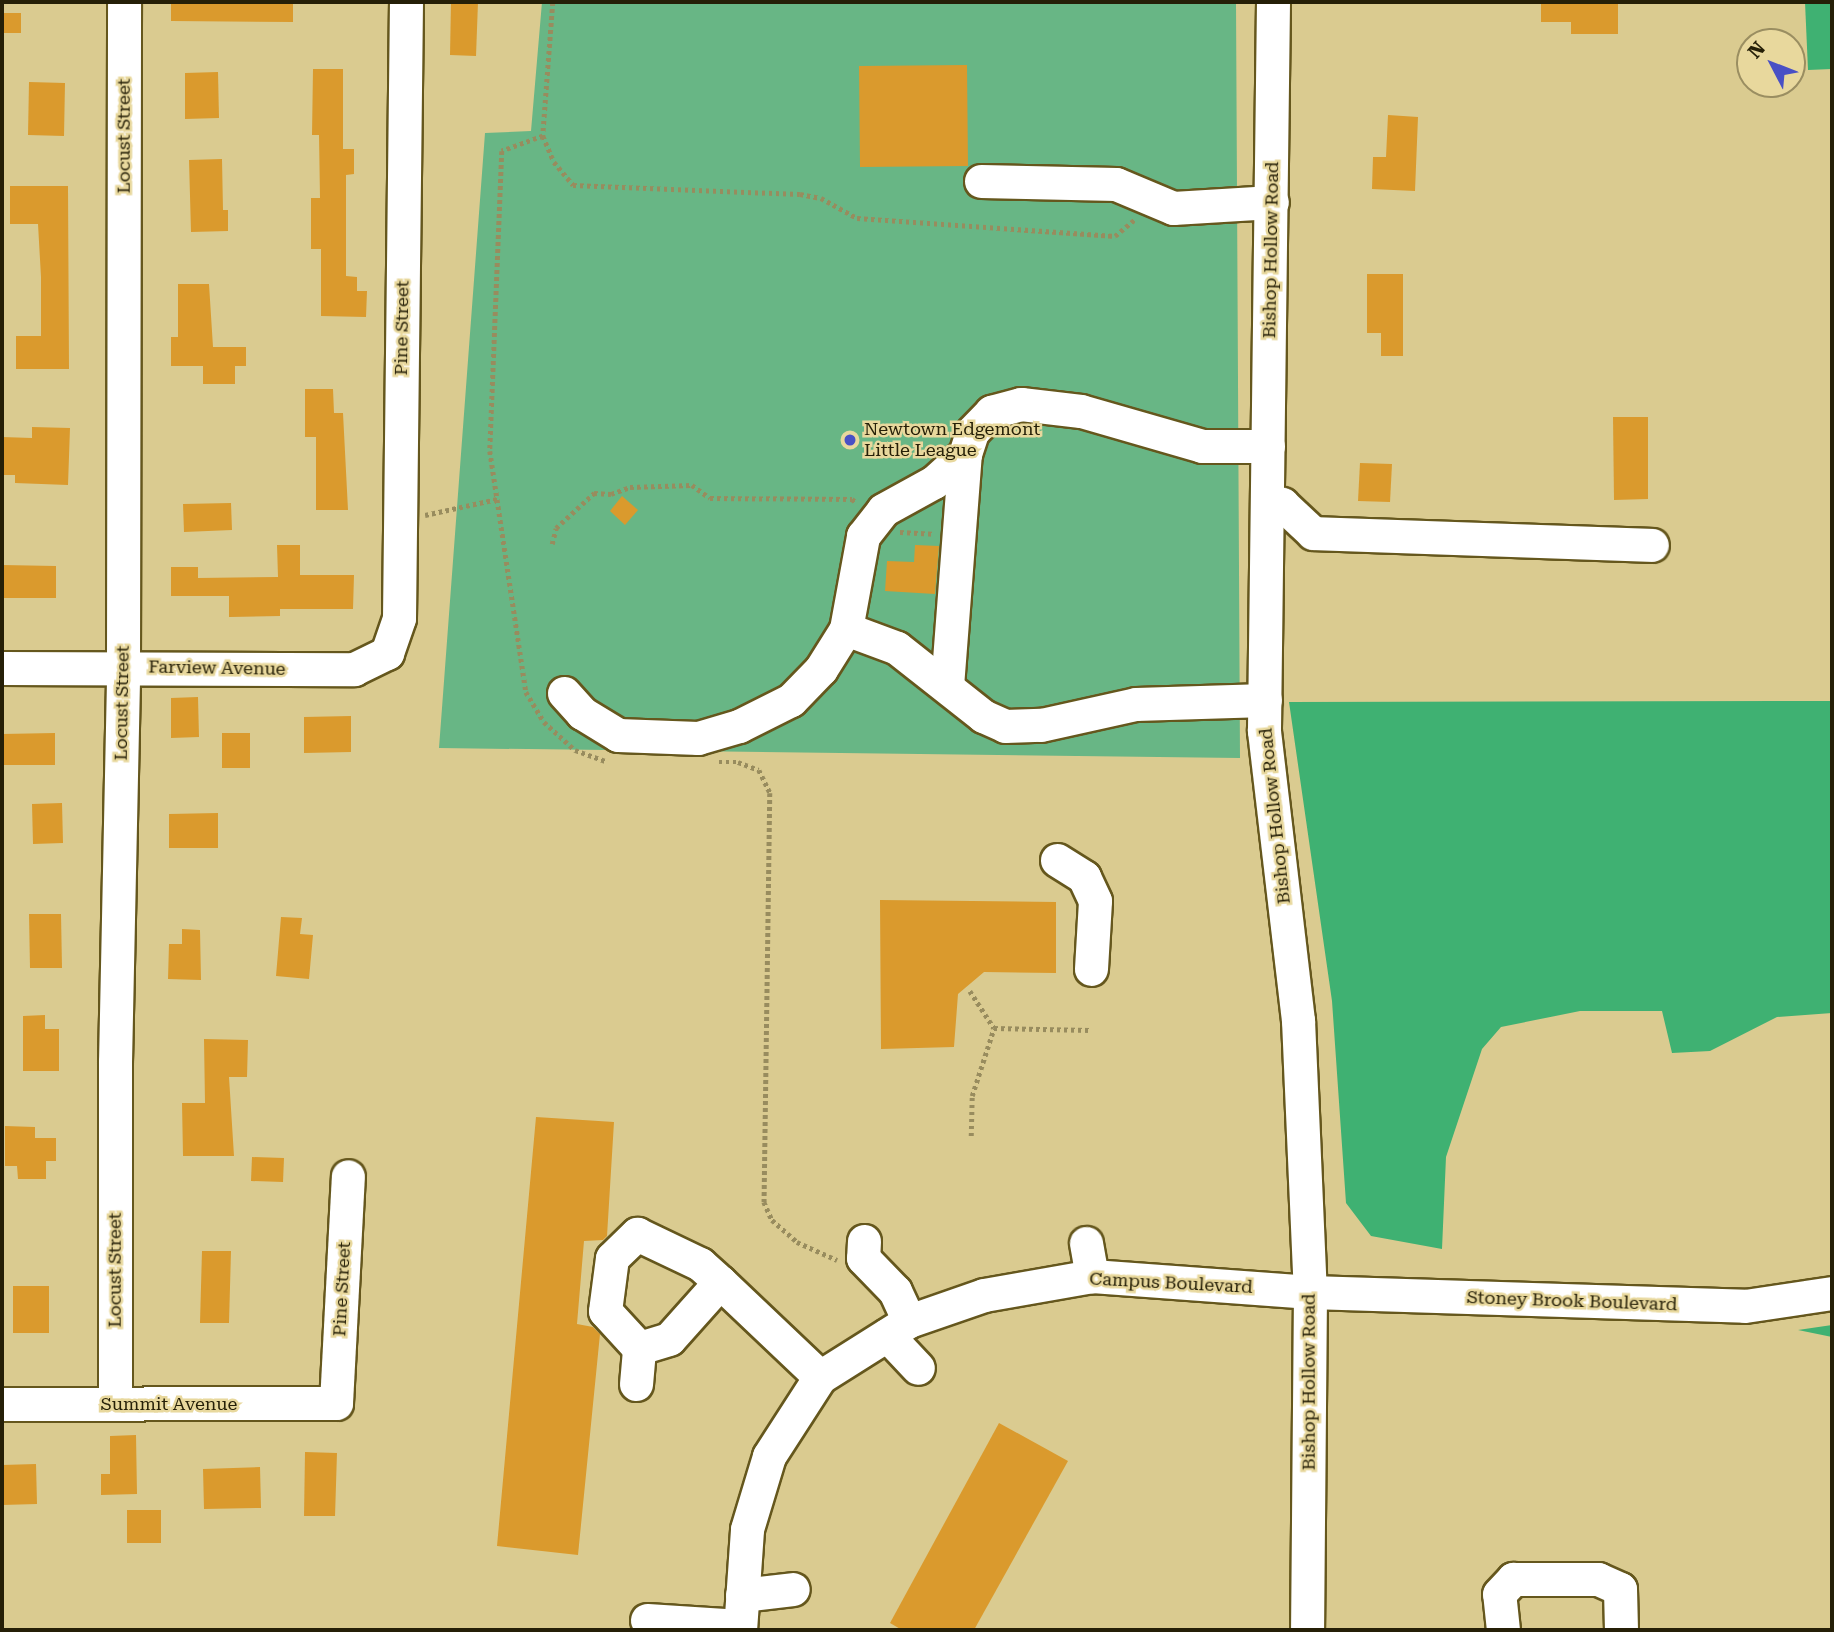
<!DOCTYPE html>
<style>
body{margin:0}
#map{position:relative;width:1834px;height:1632px;overflow:hidden;background:#dacb90;font-family:"Roboto Serif",serif}
div>[style]{position:absolute}
[style*='--x']{left:calc(var(--x)*1px);top:calc(var(--y)*1px);width:calc(var(--w)*1px);rotate:calc(var(--a)*1deg)}
.green>*{inset:0;background:#68b685}
.forest>*{inset:0;background:#3fb172}
.building>*{inset:0;background:#da9a2d}
.path>*{height:4.5px;margin-top:-2.25px;transform-origin:0;background:repeating-linear-gradient(90deg,#988c5e 0 3.5px,transparent 0 7px)}
.roads{filter:drop-shadow(2px 0 #65571d) drop-shadow(-2px 0 #65571d) drop-shadow(0 2px #65571d) drop-shadow(0 -2px #65571d)}
.minor>*{height:33px;margin:-16.5px;padding:0 16.5px;transform-origin:16.5px;border-radius:16.5px;background:#fff}
.dots>*{width:19px;height:19px;translate:-50% -50%;box-sizing:border-box;border:4px solid #e8d89d;border-radius:50%}
span{translate:-50% -50%;white-space:nowrap;text-align:center;line-height:1.15;-webkit-text-stroke:5px #e8d89d;paint-order:stroke}
.street-label{font-size:18px;color:#251f07}
.poi-label{font-size:18px;color:#251f07}
.left{translate:0 -50%;text-align:left}
.frame{position:absolute;inset:0;border:4px solid #251f07;pointer-events:none}
.north{position:absolute;left:1736px;top:28px;width:70px;height:70px;box-sizing:border-box;background:#e8d89d;border:2px solid #9a8e61;border-radius:50%;rotate:312deg;font-size:19px;font-weight:700;line-height:28px;text-align:center;color:#251f07}
.north::after{content:'';display:block;margin:auto;width:24px;height:32px;background:#4950c5;clip-path:polygon(50% 0,100% 100%,50% 72%,0 100%)}
</style>
<div id="map">
<div class="green">
<i style="clip-path:polygon(542px 2px,1236px 2px,1240px 758px,439px 748px,485px 133px,531px 131px)"></i>
</div>
<div class="forest">
<i style="clip-path:polygon(1805px 2px,1832px 2px,1832px 69px,1808px 70px)"></i>
<i style="clip-path:polygon(1832px 701px,1832px 1013px,1777px 1017px,1710px 1051px,1672px 1053px,1662px 1011px,1580px 1011px,1501px 1027px,1482px 1049px,1446px 1157px,1442px 1249px,1371px 1236px,1346px 1203px,1332px 1001px,1289px 702px)"></i>
<i style="clip-path:polygon(1832px 1325px,1832px 1337px,1798px 1330px)"></i>
</div>
<div class="building">
<i style="clip-path:polygon(171px 2px,293px 2px,293px 22px,171px 21px)"></i>
<i style="clip-path:polygon(451px 2px,478px 2px,476px 56px,450px 55px)"></i>
<i style="clip-path:polygon(1541px 2px,1618px 2px,1618px 34px,1571px 34px,1571px 22px,1541px 22px)"></i>
<i style="clip-path:polygon(2px 13px,21px 13px,21px 33px,2px 33px)"></i>
<i style="clip-path:polygon(967px 65px,968px 166px,860px 167px,859px 66px)"></i>
<i style="clip-path:polygon(313px 69px,343px 69px,343px 149px,354px 149px,354px 174px,346px 175px,346px 276px,357px 277px,357px 291px,367px 291px,366px 317px,321px 316px,321px 249px,311px 249px,311px 198px,320px 198px,319px 135px,312px 135px)"></i>
<i style="clip-path:polygon(218px 72px,219px 118px,185px 119px,185px 73px)"></i>
<i style="clip-path:polygon(29px 82px,65px 83px,64px 136px,28px 135px)"></i>
<i style="clip-path:polygon(1388px 115px,1418px 117px,1415px 191px,1372px 189px,1373px 157px,1386px 157px)"></i>
<i style="clip-path:polygon(222px 159px,223px 210px,228px 210px,228px 231px,191px 232px,189px 160px)"></i>
<i style="clip-path:polygon(10px 186px,68px 186px,69px 369px,16px 369px,16px 336px,41px 336px,41px 277px,38px 224px,10px 224px)"></i>
<i style="clip-path:polygon(1367px 274px,1403px 274px,1403px 356px,1381px 356px,1381px 333px,1367px 333px)"></i>
<i style="clip-path:polygon(178px 284px,209px 284px,213px 347px,246px 347px,246px 366px,235px 366px,235px 384px,203px 384px,203px 366px,171px 366px,171px 337px,178px 337px)"></i>
<i style="clip-path:polygon(305px 389px,333px 389px,334px 413px,343px 413px,348px 510px,316px 510px,316px 437px,305px 437px)"></i>
<i style="clip-path:polygon(1613px 417px,1648px 417px,1648px 499px,1614px 500px)"></i>
<i style="clip-path:polygon(32px 427px,70px 428px,68px 485px,15px 483px,15px 475px,2px 475px,2px 437px,32px 438px)"></i>
<i style="clip-path:polygon(1360px 463px,1392px 464px,1390px 502px,1358px 501px)"></i>
<i style="clip-path:polygon(622px 496px,638px 510px,625px 525px,610px 511px)"></i>
<i style="clip-path:polygon(231px 503px,232px 530px,184px 532px,183px 504px)"></i>
<i style="clip-path:polygon(277px 545px,300px 545px,300px 575px,354px 575px,353px 609px,280px 609px,280px 616px,229px 617px,229px 596px,171px 596px,171px 567px,198px 567px,198px 578px,278px 577px)"></i>
<i style="clip-path:polygon(915px 545px,939px 546px,935px 594px,885px 591px,887px 561px,914px 562px)"></i>
<i style="clip-path:polygon(2px 565px,56px 566px,56px 598px,2px 598px)"></i>
<i style="clip-path:polygon(198px 697px,199px 737px,171px 738px,171px 698px)"></i>
<i style="clip-path:polygon(351px 716px,351px 752px,304px 753px,304px 717px)"></i>
<i style="clip-path:polygon(55px 733px,55px 765px,2px 765px,2px 734px)"></i>
<i style="clip-path:polygon(222px 733px,250px 733px,250px 768px,222px 768px)"></i>
<i style="clip-path:polygon(62px 803px,63px 843px,33px 844px,32px 804px)"></i>
<i style="clip-path:polygon(218px 813px,218px 848px,169px 848px,169px 814px)"></i>
<i style="clip-path:polygon(880px 900px,1056px 902px,1056px 973px,984px 972px,958px 994px,954px 1047px,881px 1049px)"></i>
<i style="clip-path:polygon(29px 914px,61px 914px,62px 968px,30px 968px)"></i>
<i style="clip-path:polygon(281px 917px,302px 918px,300px 934px,313px 935px,309px 979px,276px 976px)"></i>
<i style="clip-path:polygon(182px 929px,200px 930px,201px 980px,168px 979px,169px 944px,182px 944px)"></i>
<i style="clip-path:polygon(45px 1015px,45px 1029px,59px 1029px,59px 1071px,23px 1071px,23px 1016px)"></i>
<i style="clip-path:polygon(204px 1039px,248px 1040px,247px 1077px,229px 1077px,234px 1156px,183px 1156px,182px 1103px,205px 1103px)"></i>
<i style="clip-path:polygon(536px 1117px,614px 1122px,607px 1236px,603px 1240px,584px 1241px,577px 1324px,593px 1327px,600px 1334px,578px 1555px,497px 1546px)"></i>
<i style="clip-path:polygon(5px 1126px,35px 1127px,35px 1138px,56px 1138px,56px 1161px,46px 1161px,46px 1179px,18px 1179px,17px 1166px,5px 1166px)"></i>
<i style="clip-path:polygon(252px 1157px,284px 1158px,283px 1182px,251px 1181px)"></i>
<i style="clip-path:polygon(202px 1251px,231px 1251px,229px 1323px,200px 1323px)"></i>
<i style="clip-path:polygon(13px 1286px,49px 1286px,49px 1333px,13px 1333px)"></i>
<i style="clip-path:polygon(999px 1423px,1068px 1461px,974px 1630px,902px 1630px,890px 1623px)"></i>
<i style="clip-path:polygon(136px 1435px,137px 1494px,101px 1495px,101px 1474px,110px 1474px,110px 1436px)"></i>
<i style="clip-path:polygon(305px 1452px,337px 1453px,335px 1516px,304px 1516px)"></i>
<i style="clip-path:polygon(36px 1464px,37px 1504px,2px 1505px,2px 1465px)"></i>
<i style="clip-path:polygon(260px 1467px,261px 1508px,204px 1509px,203px 1469px)"></i>
<i style="clip-path:polygon(127px 1510px,161px 1510px,161px 1543px,127px 1543px)"></i>
</div>
<div class="path">
<i style="--x:553;--y:2;--w:134;--a:94.3"></i>
<i style="--x:543;--y:136;--w:28;--a:67"></i>
<i style="--x:554;--y:162;--w:30;--a:50"></i>
<i style="--x:573;--y:185;--w:227;--a:2.3"></i>
<i style="--x:800;--y:194;--w:21;--a:11"></i>
<i style="--x:821;--y:198;--w:41;--a:29.1"></i>
<i style="--x:857;--y:218;--w:259;--a:4"></i>
<i style="--x:1115;--y:236;--w:25;--a:-40"></i>
<i style="--x:543;--y:136;--w:44;--a:159.9"></i>
<i style="--x:502;--y:151;--w:300;--a:92.3"></i>
<i style="--x:490;--y:451;--w:244;--a:81.5"></i>
<i style="--x:526;--y:692;--w:35;--a:59"></i>
<i style="--x:544;--y:722;--w:42;--a:42.1"></i>
<i style="--x:575;--y:750;--w:32;--a:20"></i>
<i style="--x:425;--y:515;--w:74;--a:-12.5"></i>
<i style="--x:900;--y:532;--w:33;--a:3"></i>
<i style="--x:552;--y:544;--w:16;--a:-76"></i>
<i style="--x:556;--y:528;--w:52;--a:-42.6"></i>
<i style="--x:594;--y:493;--w:17;--a:3"></i>
<i style="--x:611;--y:494;--w:20;--a:-20"></i>
<i style="--x:630;--y:487;--w:62;--a:-1.8"></i>
<i style="--x:692;--y:485;--w:22;--a:36"></i>
<i style="--x:710;--y:498;--w:142;--a:0.4"></i>
<i style="--x:852;--y:499;--w:6;--a:39"></i>
<i style="--x:719;--y:762;--w:19;--a:0"></i>
<i style="--x:738;--y:762;--w:22;--a:21"></i>
<i style="--x:759;--y:770;--w:25;--a:64"></i>
<i style="--x:770;--y:793;--w:409;--a:90.8"></i>
<i style="--x:764;--y:1202;--w:20;--a:66"></i>
<i style="--x:772;--y:1220;--w:33;--a:41"></i>
<i style="--x:797;--y:1242;--w:44;--a:24.2"></i>
<i style="--x:970;--y:991;--w:44;--a:57"></i>
<i style="--x:994;--y:1028;--w:96;--a:1.2"></i>
<i style="--x:971;--y:1136;--w:40;--a:-88.6"></i>
<i style="--x:972;--y:1096;--w:71;--a:-72.1"></i>
</div>
<div class="roads">
<div class="minor">
<i style="--x:1273;--y:2;--w:729;--a:90.71"></i>
<i style="--x:1264;--y:731;--w:291;--a:83.3"></i>
<i style="--x:1298;--y:1020;--w:272;--a:87.5"></i>
<i style="--x:1310;--y:1292;--w:338;--a:90.5"></i>
<i style="--x:981;--y:181;--w:135;--a:1.3"></i>
<i style="--x:1116;--y:184;--w:62;--a:22.8"></i>
<i style="--x:1173;--y:208;--w:99;--a:-3.5"></i>
<i style="--x:1267;--y:500;--w:16;--a:15"></i>
<i style="--x:1282;--y:504;--w:42;--a:43.1"></i>
<i style="--x:1313;--y:533;--w:339;--a:2"></i>
<i style="--x:846;--y:629;--w:54;--a:20.4"></i>
<i style="--x:897;--y:648;--w:110;--a:38.3"></i>
<i style="--x:983;--y:716;--w:24;--a:24"></i>
<i style="--x:1005;--y:726;--w:36;--a:-2"></i>
<i style="--x:1041;--y:725;--w:97;--a:-12.5"></i>
<i style="--x:1136;--y:704;--w:129;--a:-1.8"></i>
<i style="--x:2;--y:668;--w:352;--a:0.2"></i>
<i style="--x:354;--y:669;--w:37;--a:-26"></i>
<i style="--x:387;--y:653;--w:37;--a:-71"></i>
<i style="--x:399;--y:618;--w:616;--a:-89.35"></i>
<i style="--x:947;--y:686;--w:233;--a:-85.6"></i>
<i style="--x:965;--y:454;--w:23;--a:-72"></i>
<i style="--x:972;--y:432;--w:28;--a:-46"></i>
<i style="--x:991;--y:412;--w:31;--a:-15"></i>
<i style="--x:1021;--y:404;--w:60;--a:6.7"></i>
<i style="--x:1081;--y:411;--w:126;--a:16.1"></i>
<i style="--x:1202;--y:446;--w:66;--a:0"></i>
<i style="--x:564;--y:693;--w:27;--a:48"></i>
<i style="--x:582;--y:713;--w:42;--a:31.4"></i>
<i style="--x:618;--y:735;--w:80;--a:2.1"></i>
<i style="--x:698;--y:738;--w:43;--a:-16.3"></i>
<i style="--x:739;--y:726;--w:58;--a:-26.6"></i>
<i style="--x:791;--y:700;--w:43;--a:-45.9"></i>
<i style="--x:821;--y:669;--w:47;--a:-58"></i>
<i style="--x:846;--y:629;--w:95;--a:-79.6"></i>
<i style="--x:863;--y:536;--w:33;--a:-52"></i>
<i style="--x:883;--y:510;--w:58;--a:-28.8"></i>
<i style="--x:934;--y:482;--w:42;--a:-42.1"></i>
<i style="--x:1057;--y:860;--w:32;--a:32"></i>
<i style="--x:1084;--y:877;--w:26;--a:65"></i>
<i style="--x:1095;--y:901;--w:68;--a:93.4"></i>
<i style="--x:864;--y:1241;--w:17;--a:93"></i>
<i style="--x:863;--y:1258;--w:46;--a:45.9"></i>
<i style="--x:895;--y:1291;--w:33;--a:65"></i>
<i style="--x:1086;--y:1243;--w:34;--a:80"></i>
<i style="--x:720;--y:1282;--w:76;--a:131.8"></i>
<i style="--x:669;--y:1339;--w:31;--a:163"></i>
<i style="--x:639;--y:1348;--w:50;--a:-132.6"></i>
<i style="--x:605;--y:1311;--w:53;--a:-82.5"></i>
<i style="--x:612;--y:1258;--w:35;--a:-44"></i>
<i style="--x:637;--y:1234;--w:70;--a:25.5"></i>
<i style="--x:700;--y:1264;--w:27;--a:42"></i>
<i style="--x:720;--y:1282;--w:138;--a:43.5"></i>
<i style="--x:887;--y:1335;--w:45;--a:46.8"></i>
<i style="--x:636;--y:1384;--w:36;--a:-85"></i>
<i style="--x:2;--y:1404;--w:334;--a:-0.2"></i>
<i style="--x:336;--y:1403;--w:227;--a:-87"></i>
<i style="--x:115;--y:1404;--w:342;--a:-90"></i>
<i style="--x:115;--y:1062;--w:395;--a:-88.8"></i>
<i style="--x:123;--y:667;--w:665;--a:-89.91"></i>
<i style="--x:742;--y:1595;--w:51;--a:-6.7"></i>
<i style="--x:647;--y:1620;--w:93;--a:3.7"></i>
<i style="--x:740;--y:1630;--w:101;--a:-86"></i>
<i style="--x:747;--y:1529;--w:76;--a:-73.2"></i>
<i style="--x:769;--y:1456;--w:94;--a:-57.2"></i>
<i style="--x:820;--y:1377;--w:105;--a:-32.2"></i>
<i style="--x:909;--y:1321;--w:79;--a:-19.1"></i>
<i style="--x:984;--y:1295;--w:110;--a:-10"></i>
<i style="--x:1092;--y:1276;--w:219;--a:4.2"></i>
<i style="--x:1310;--y:1292;--w:435;--a:1.8"></i>
<i style="--x:1745;--y:1306;--w:88;--a:-8.5"></i>
<i style="--x:1503;--y:1630;--w:36;--a:-96"></i>
<i style="--x:1499;--y:1594;--w:21;--a:-47"></i>
<i style="--x:1513;--y:1579;--w:85;--a:0"></i>
<i style="--x:1598;--y:1579;--w:24;--a:24"></i>
<i style="--x:1620;--y:1589;--w:41;--a:88.6"></i>
</div>
</div>
<div class="dots">
<i style="left:850px;top:440px;background:#4950c5"></i>
</div>
<div class="street-label">
<span style="left:124px;top:136px;rotate:-90deg">Locust Street</span>
<span style="left:1271px;top:250px;rotate:-89deg">Bishop Hollow Road</span>
<span style="left:402px;top:328px;rotate:-89deg">Pine Street</span>
<span style="left:217px;top:668px;rotate:1deg">Farview Avenue</span>
<span style="left:122px;top:703px;rotate:-89deg">Locust Street</span>
<span style="left:1275px;top:816px;rotate:-96deg">Bishop Hollow Road</span>
<span style="left:115px;top:1270px;rotate:-90deg">Locust Street</span>
<span style="left:1171px;top:1283px;rotate:3deg">Campus Boulevard</span>
<span style="left:342px;top:1289px;rotate:-87deg">Pine Street</span>
<span style="left:1572px;top:1301px;rotate:2deg">Stoney Brook Boulevard</span>
<span style="left:1309px;top:1382px;rotate:-90deg">Bishop Hollow Road</span>
<span style="left:169px;top:1404px">Summit Avenue</span>
</div>
<div class="poi-label">
<span class="left" style="left:864px;top:440px">Newtown Edgemont<br>Little League</span>
</div>
<div class="frame"></div>
<div class="north">N</div>
</div>
